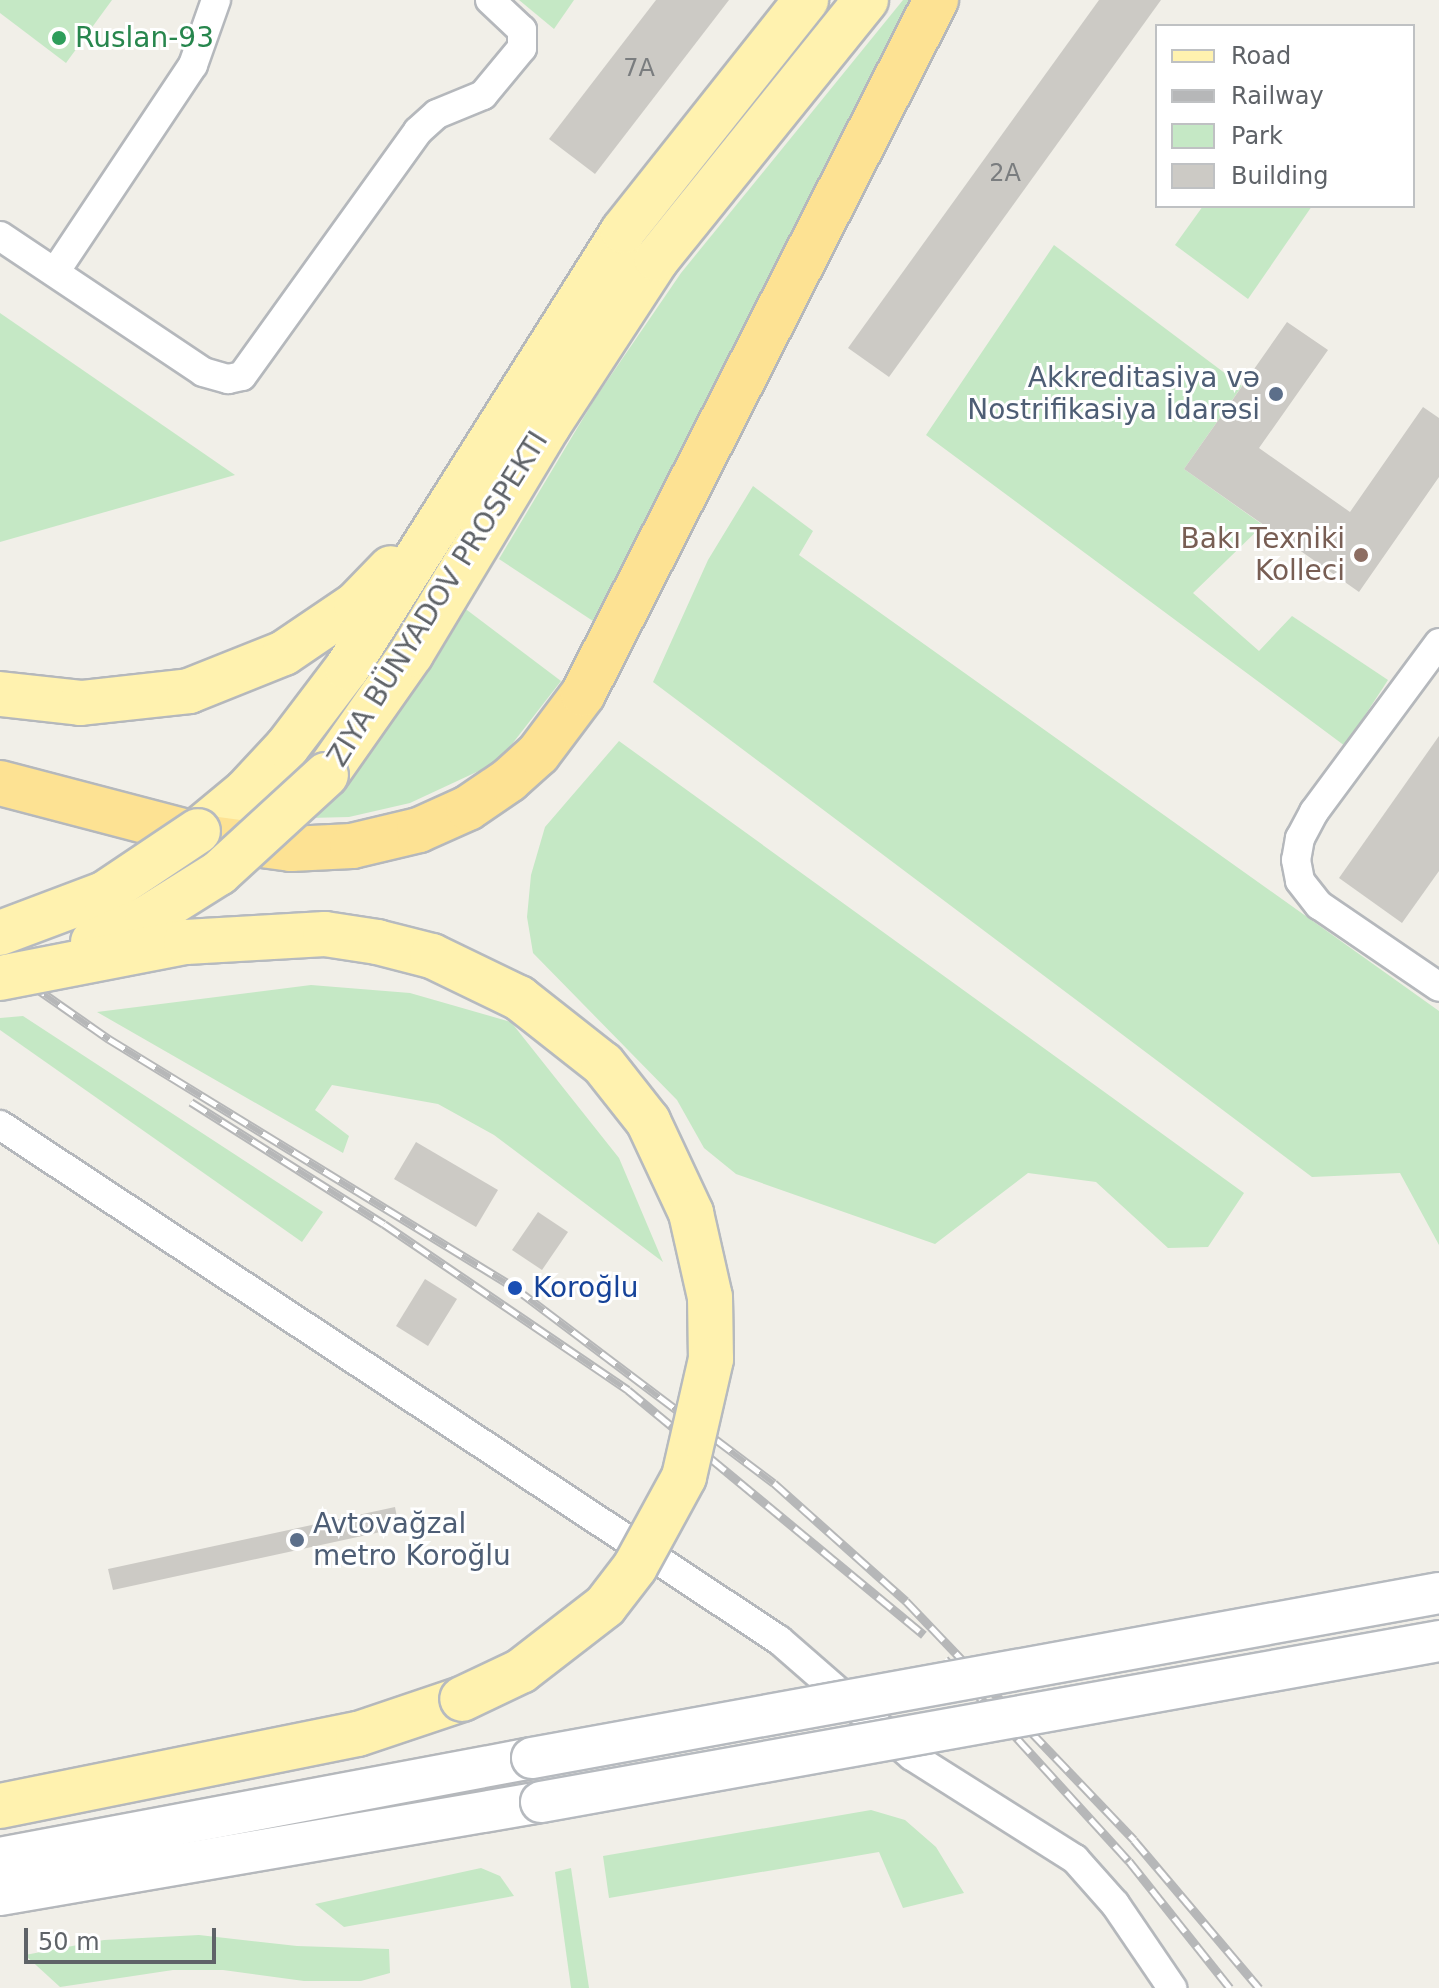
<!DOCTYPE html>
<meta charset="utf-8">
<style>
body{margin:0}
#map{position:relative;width:1439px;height:1988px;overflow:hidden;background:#f1efe8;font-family:"DejaVu Sans",sans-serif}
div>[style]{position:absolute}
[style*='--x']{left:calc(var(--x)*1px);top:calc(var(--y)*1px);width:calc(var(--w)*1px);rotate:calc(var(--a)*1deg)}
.green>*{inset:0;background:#c5e8c5}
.building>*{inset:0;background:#cccac5}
.roads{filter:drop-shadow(2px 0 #b5b8bc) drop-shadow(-2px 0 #b5b8bc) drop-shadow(0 2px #b5b8bc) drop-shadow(0 -2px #b5b8bc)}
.street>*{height:28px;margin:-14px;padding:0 14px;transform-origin:14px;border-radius:14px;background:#fff}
.secondary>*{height:40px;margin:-20px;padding:0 20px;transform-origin:20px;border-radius:20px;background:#fff}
.primary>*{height:44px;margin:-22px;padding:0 22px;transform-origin:22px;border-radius:22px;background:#fff2af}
.highway>*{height:44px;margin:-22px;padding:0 22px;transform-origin:22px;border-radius:22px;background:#fde293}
.rail>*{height:9px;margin-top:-4.5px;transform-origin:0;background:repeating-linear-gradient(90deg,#fff 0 18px,#b6b7b8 0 36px);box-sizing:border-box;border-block:2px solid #b6b7b8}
.bridges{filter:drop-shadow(2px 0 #b6babf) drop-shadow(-2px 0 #b6babf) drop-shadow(0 2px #b6babf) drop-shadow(0 -2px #b6babf)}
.secondary-bridge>*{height:40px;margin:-20px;padding:0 20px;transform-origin:20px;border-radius:20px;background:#fff}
.primary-bridge>*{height:44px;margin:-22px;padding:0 22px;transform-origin:22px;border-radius:22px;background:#fff2af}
.dots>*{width:22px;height:22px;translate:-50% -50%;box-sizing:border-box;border:4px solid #fff;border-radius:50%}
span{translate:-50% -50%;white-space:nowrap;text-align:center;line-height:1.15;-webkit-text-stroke:6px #fff;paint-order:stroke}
.number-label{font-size:24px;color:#7a7d7f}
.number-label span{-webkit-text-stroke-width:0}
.leisure-label{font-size:28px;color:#27864d}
.left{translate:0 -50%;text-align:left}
.service-label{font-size:28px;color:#4e5e75}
.right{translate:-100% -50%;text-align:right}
.education-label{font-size:28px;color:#785e54}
.street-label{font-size:28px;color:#5f6368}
.transit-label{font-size:28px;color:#164399}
.legend{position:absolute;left:1155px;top:24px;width:260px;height:184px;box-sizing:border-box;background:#fff;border:2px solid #bfc1c3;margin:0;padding:10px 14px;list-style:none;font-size:24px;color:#5f6368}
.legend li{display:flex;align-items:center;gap:16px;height:40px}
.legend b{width:40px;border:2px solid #bfc1c3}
.scale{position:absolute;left:24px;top:1928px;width:192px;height:36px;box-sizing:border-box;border:4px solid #5f6368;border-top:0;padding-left:10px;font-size:24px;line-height:28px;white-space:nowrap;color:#5f6368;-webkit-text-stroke:6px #fff;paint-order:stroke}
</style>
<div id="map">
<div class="green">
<i style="clip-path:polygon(0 0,112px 0,66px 63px,0 13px)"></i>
<i style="clip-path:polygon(519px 0,574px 0,554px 29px)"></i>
<i style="clip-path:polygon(903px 0,915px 0,599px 625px,499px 559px,594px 400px,681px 273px)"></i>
<i style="clip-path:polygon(1203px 206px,1312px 206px,1248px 299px,1175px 245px)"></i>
<i style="clip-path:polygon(1054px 245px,1242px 386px,1184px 469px,1263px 525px,1193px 593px,1259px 651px,1292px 616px,1388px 680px,1345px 746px,926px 435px)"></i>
<i style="clip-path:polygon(0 313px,235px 475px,0 542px)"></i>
<i style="clip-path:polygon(753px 486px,813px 531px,799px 555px,1439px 1011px,1439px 1245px,1400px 1173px,1312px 1177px,653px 682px,708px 560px)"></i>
<i style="clip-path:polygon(459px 604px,561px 681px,498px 762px,410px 803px,349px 817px,309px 818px)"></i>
<i style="clip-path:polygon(619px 741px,1244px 1193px,1208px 1247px,1168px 1248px,1096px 1182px,1028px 1173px,935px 1244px,736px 1174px,704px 1148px,677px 1100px,533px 953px,527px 917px,531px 875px,545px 827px)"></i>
<i style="clip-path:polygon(311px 985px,410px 993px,511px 1022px,619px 1158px,663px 1262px,494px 1135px,438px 1104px,332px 1085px,315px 1110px,349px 1136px,343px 1153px,97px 1012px)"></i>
<i style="clip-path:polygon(23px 1016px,323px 1212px,302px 1242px,0 1030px,0 1018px)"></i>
<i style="clip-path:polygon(871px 1810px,905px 1820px,936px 1847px,964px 1893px,903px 1908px,879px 1852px,609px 1898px,603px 1856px)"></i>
<i style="clip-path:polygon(481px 1868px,500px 1876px,514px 1896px,344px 1927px,315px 1904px)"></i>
<i style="clip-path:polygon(571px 1868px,589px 1988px,571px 1988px,555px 1872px)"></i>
<i style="clip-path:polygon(199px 1935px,297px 1946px,389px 1949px,390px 1973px,361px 1981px,304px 1981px,223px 1970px,173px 1970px,60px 1987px,25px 1955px,104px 1940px)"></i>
</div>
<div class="building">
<i style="clip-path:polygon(656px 0,729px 0,595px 174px,549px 139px)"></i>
<i style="clip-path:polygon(1099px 0,1161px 0,889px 377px,848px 348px)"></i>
<i style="clip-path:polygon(1287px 322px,1328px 350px,1259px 448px,1350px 512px,1423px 407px,1439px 418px,1439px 477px,1359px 592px,1184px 469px)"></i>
<i style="clip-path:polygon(1439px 736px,1439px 871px,1402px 923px,1339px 878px)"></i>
<i style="clip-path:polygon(416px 1142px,498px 1190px,476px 1227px,394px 1179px)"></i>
<i style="clip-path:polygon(538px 1212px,568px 1232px,542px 1270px,512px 1250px)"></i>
<i style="clip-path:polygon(425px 1279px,457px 1299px,428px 1346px,396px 1326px)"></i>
<i style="clip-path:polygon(395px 1507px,399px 1528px,113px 1590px,108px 1569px)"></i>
</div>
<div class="roads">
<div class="street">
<i style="--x:0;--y:236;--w:244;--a:33.8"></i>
<i style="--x:203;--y:372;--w:26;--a:16"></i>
<i style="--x:228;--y:379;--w:14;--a:-12"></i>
<i style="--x:242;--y:376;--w:302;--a:-54.3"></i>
<i style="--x:418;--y:131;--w:25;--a:-42"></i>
<i style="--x:437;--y:114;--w:50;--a:-22.4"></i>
<i style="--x:483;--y:95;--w:61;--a:-50.3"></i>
<i style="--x:522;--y:48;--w:18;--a:-90"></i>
<i style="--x:522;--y:30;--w:44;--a:-136.8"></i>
<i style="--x:55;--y:272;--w:249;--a:-56.3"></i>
<i style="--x:193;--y:65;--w:69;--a:-70.5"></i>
<i style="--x:1439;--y:643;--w:210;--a:126.5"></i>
<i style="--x:1314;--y:812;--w:30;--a:118"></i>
<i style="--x:1300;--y:838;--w:22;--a:100"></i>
<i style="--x:1296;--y:860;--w:21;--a:79"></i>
<i style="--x:1300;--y:881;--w:31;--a:52"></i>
<i style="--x:1319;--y:905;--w:145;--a:34.3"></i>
<i style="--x:0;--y:1125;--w:934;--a:33.47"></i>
<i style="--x:779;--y:1640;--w:176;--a:41.1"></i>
<i style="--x:912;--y:1756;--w:193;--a:32.3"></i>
<i style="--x:1075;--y:1859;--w:60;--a:48.4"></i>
<i style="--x:1115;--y:1904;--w:102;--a:55.8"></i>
</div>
<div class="secondary">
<i style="--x:0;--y:1858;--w:541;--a:-10.65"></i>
<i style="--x:0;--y:1895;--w:549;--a:-9.75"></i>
</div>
<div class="primary">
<i style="--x:0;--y:694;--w:81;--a:6.3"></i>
<i style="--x:81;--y:703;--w:109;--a:-6.3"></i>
<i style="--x:189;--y:691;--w:102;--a:-21.8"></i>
<i style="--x:284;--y:653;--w:87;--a:-34.2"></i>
<i style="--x:356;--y:604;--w:50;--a:-45.8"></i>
<i style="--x:326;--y:775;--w:148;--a:-54.9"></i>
<i style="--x:411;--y:654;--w:266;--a:-59"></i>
<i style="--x:548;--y:426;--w:199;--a:-56.9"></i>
<i style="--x:657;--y:259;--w:333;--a:-51.1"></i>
<i style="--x:198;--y:831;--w:62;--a:-39.8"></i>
<i style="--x:246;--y:791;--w:60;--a:-47"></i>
<i style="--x:287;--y:747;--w:99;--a:-52.8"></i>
<i style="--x:347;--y:668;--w:517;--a:-57.72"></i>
<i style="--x:623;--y:231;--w:295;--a:-51.6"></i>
<i style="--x:0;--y:1806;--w:365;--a:-11.4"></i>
<i style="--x:358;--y:1734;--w:110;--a:-18.6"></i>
</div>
<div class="highway">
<i style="--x:0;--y:783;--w:217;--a:14.7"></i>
<i style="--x:210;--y:838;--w:82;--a:7.7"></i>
<i style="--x:291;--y:849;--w:61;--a:-2.8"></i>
<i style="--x:352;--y:846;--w:69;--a:-13.4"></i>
<i style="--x:419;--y:830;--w:54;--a:-24.2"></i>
<i style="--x:468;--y:808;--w:50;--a:-34.3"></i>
<i style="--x:509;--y:780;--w:39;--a:-42"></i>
<i style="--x:538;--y:754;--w:75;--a:-53.1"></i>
<i style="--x:583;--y:694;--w:779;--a:-63.04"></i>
</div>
</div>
<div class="rail">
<i style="--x:0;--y:963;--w:133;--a:34.9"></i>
<i style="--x:109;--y:1039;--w:476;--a:31.5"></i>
<i style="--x:515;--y:1288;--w:324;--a:37"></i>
<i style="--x:774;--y:1483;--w:177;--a:41.8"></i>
<i style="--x:906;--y:1601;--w:330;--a:46.3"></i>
<i style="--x:1134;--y:1840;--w:194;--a:49.8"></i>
<i style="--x:191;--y:1102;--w:228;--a:32.3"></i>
<i style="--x:384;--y:1224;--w:295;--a:34.2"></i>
<i style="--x:628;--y:1390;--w:384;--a:39.6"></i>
<i style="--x:945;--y:1659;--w:273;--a:47.7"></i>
<i style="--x:1129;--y:1861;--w:162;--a:51.5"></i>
</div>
<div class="bridges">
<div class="secondary-bridge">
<i style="--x:532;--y:1758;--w:922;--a:-10.31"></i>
<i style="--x:541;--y:1802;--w:912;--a:-10.16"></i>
</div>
<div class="primary-bridge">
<i style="--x:0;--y:933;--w:111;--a:-20.6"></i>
<i style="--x:104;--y:894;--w:113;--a:-33.8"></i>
<i style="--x:93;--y:942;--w:59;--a:-24"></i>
<i style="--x:147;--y:918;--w:85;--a:-32"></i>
<i style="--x:219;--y:873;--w:145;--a:-42.5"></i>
<i style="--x:0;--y:978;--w:189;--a:-11"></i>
<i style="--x:186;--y:942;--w:139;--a:-3.3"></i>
<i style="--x:325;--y:934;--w:53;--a:8.7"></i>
<i style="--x:377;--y:942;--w:57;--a:14.3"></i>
<i style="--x:432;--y:956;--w:97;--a:25.8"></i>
<i style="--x:519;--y:998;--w:107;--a:38.2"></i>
<i style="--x:603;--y:1064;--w:73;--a:51.7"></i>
<i style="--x:648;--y:1121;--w:102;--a:64.9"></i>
<i style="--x:691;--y:1213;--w:86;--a:77.3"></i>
<i style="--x:710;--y:1297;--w:62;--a:89.1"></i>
<i style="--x:711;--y:1359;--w:121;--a:102.9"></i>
<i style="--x:684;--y:1477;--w:102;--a:118.6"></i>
<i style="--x:635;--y:1567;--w:49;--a:127.6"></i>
<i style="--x:605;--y:1606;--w:106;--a:142.3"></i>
<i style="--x:521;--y:1671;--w:65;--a:154.6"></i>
</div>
</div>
<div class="dots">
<i style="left:59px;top:38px;background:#2e9e5b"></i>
<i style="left:1276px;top:394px;background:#5c6f8a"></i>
<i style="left:1361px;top:555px;background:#8d6e63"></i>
<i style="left:515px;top:1288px;background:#1a4fb4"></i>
<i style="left:297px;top:1540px;background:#5c6f8a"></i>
</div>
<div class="number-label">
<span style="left:639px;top:69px">7A</span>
<span style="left:1005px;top:174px">2A</span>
</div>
<div class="leisure-label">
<span class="left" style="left:75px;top:38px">Ruslan-93</span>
</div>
<div class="service-label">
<span class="right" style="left:1260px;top:394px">Akkreditasiya və<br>Nostrifikasiya İdarəsi</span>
<span class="left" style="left:313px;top:1540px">Avtovağzal<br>metro Koroğlu</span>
</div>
<div class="education-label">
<span class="right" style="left:1345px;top:555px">Bakı Texniki<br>Kolleci</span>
</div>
<div class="street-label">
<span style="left:438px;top:599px;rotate:-58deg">ZIYA BÜNYADOV PROSPEKTI</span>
</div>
<div class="transit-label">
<span class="left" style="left:533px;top:1288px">Koroğlu</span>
</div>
<ul class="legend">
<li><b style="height:10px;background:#fff2af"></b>Road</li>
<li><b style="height:10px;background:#b6b7b8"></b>Railway</li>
<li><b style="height:22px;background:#c5e8c5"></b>Park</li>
<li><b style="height:22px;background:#cccac5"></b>Building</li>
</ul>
<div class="scale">50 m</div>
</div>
